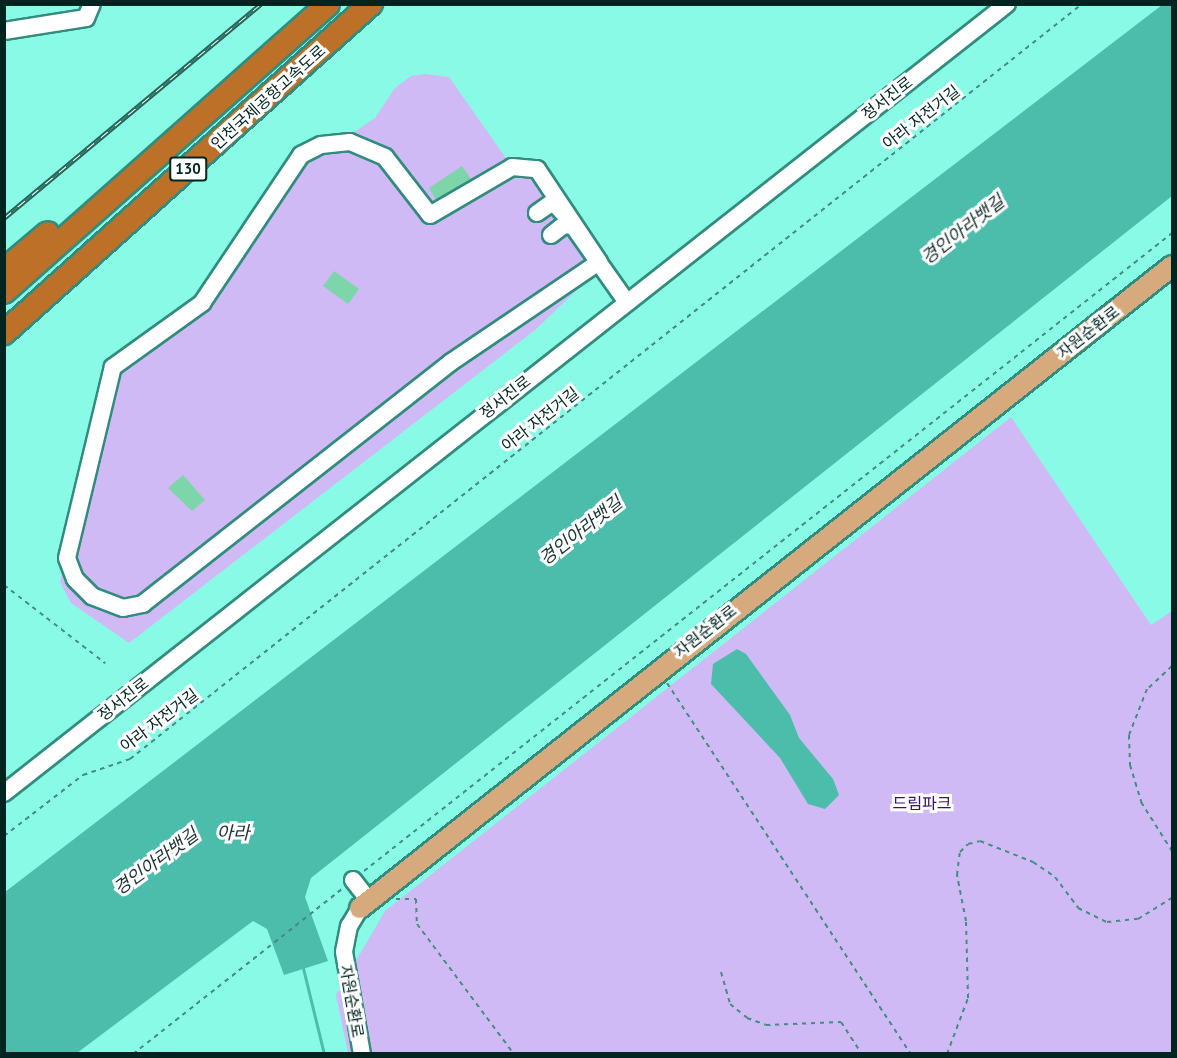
<!DOCTYPE html>
<meta charset="utf-8">
<style>
body{margin:0}
#map{position:relative;width:1177px;height:1058px;overflow:hidden;background:#88fae5;font-family:"PT Sans","Noto Sans KR",sans-serif}
div>[style]{position:absolute}
[style*='--x']{left:calc(var(--x)*1px);top:calc(var(--y)*1px);width:calc(var(--w)*1px);rotate:calc(var(--a)*1deg)}
.green>*{inset:0;background:#cfbaf5}
.water>*{inset:0;background:#4cbdaa}
.stream>*{height:3px;margin:-1.5px;padding:0 1.5px;transform-origin:1.5px;border-radius:1.5px;background:#4cbdaa}
.building>*{inset:0;background:#7dd6a9}
.path>*{height:2px;margin-top:-1px;transform-origin:0;background:repeating-linear-gradient(90deg,#438d80 0 4.5px,transparent 0 9px)}
.roads{filter:drop-shadow(2px 0 #328c7d) drop-shadow(-2px 0 #328c7d) drop-shadow(0 2px #328c7d) drop-shadow(0 -2px #328c7d)}
.minor>*{height:16px;margin:-8px;padding:0 8px;transform-origin:8px;border-radius:8px;background:#fff}
.major>*{height:20px;margin:-10px;padding:0 10px;transform-origin:10px;border-radius:10px;background:#d7aa7e}
.highway>*{height:22px;margin:-11px;padding:0 11px;transform-origin:11px;border-radius:11px;background:#bd7128}
.rail>*{height:5px;margin-top:-2.5px;transform-origin:0;background:repeating-linear-gradient(90deg,#fff 0 9px,#286359 0 18px);box-sizing:border-box;border-block:2px solid #286359}
span{translate:-50% -50%;white-space:nowrap;text-align:center;line-height:1.15;-webkit-text-stroke:6px #fff;paint-order:stroke}
.shield-label span{padding:2px 4px;background:#fff;border:2px solid;border-radius:4px;-webkit-text-stroke-width:0}
.shield-label{font-size:15px;color:#00241f;font-weight:700}
.street-label{font-size:16px;color:#00241f}
.park-label{font-size:16px;color:#391262}
.water-label{font-size:18px;color:#1a332f;font-style:italic}
.frame{position:absolute;inset:0;border:6px solid #00241f;pointer-events:none}
</style>
<div id="map">
<div class="green">
<i style="clip-path:polygon(425px 74px,449px 77px,510px 164px,526px 163px,605px 263px,535px 330px,129px 643px,71px 603px,60px 582px,110px 364px,181px 317px,217px 280px,288px 163px,344px 139px,375px 118px,395px 88px,411px 76px)"></i>
<i style="clip-path:polygon(1011px 417px,1151px 625px,1172px 611px,1172px 1053px,348px 1053px,336px 995px,385px 911px)"></i>
</div>
<div class="water">
<i style="clip-path:polygon(1162px 5px,1172px 5px,1172px 196px,311px 878px,305px 897px,328px 961px,284px 975px,267px 929px,253px 921px,77px 1053px,5px 1053px,5px 892px)"></i>
<i style="clip-path:polygon(737px 649px,746px 654px,790px 715px,799px 738px,833px 779px,839px 795px,825px 809px,808px 804px,780px 758px,711px 684px,713px 664px)"></i>
</div>
<div class="stream">
<i style="--x:303;--y:968;--w:89;--a:76.3"></i>
</div>
<div class="building">
<i style="clip-path:polygon(462px 166px,471px 179px,436px 200px,429px 188px)"></i>
<i style="clip-path:polygon(334px 271px,359px 289px,348px 304px,323px 286px)"></i>
<i style="clip-path:polygon(183px 475px,205px 500px,192px 511px,168px 488px)"></i>
</div>
<div class="path">
<i style="--x:4;--y:585;--w:128;--a:37.7"></i>
<i style="--x:1172;--y:666;--w:34;--a:137"></i>
<i style="--x:1147;--y:689;--w:49;--a:111.4"></i>
<i style="--x:1129;--y:735;--w:30;--a:88"></i>
<i style="--x:1130;--y:765;--w:39;--a:73"></i>
<i style="--x:1141;--y:802;--w:58;--a:57.7"></i>
<i style="--x:667;--y:683;--w:444;--a:56.7"></i>
<i style="--x:4;--y:836;--w:100;--a:-37.7"></i>
<i style="--x:83;--y:775;--w:50;--a:-18.8"></i>
<i style="--x:130;--y:759;--w:1215;--a:-38.42"></i>
<i style="--x:364;--y:871;--w:1030;--a:-38.29"></i>
<i style="--x:396;--y:899;--w:20;--a:0"></i>
<i style="--x:416;--y:899;--w:25;--a:88"></i>
<i style="--x:417;--y:924;--w:162;--a:53.3"></i>
<i style="--x:721;--y:972;--w:33;--a:74"></i>
<i style="--x:730;--y:1004;--w:22;--a:39"></i>
<i style="--x:747;--y:1018;--w:20;--a:20"></i>
<i style="--x:766;--y:1025;--w:75;--a:-2.3"></i>
<i style="--x:841;--y:1022;--w:38;--a:57"></i>
<i style="--x:133;--y:1054;--w:268;--a:-38.3"></i>
<i style="--x:947;--y:1054;--w:60;--a:-69.4"></i>
<i style="--x:968;--y:998;--w:77;--a:-91.5"></i>
<i style="--x:966;--y:921;--w:47;--a:-101.1"></i>
<i style="--x:957;--y:875;--w:23;--a:-83"></i>
<i style="--x:960;--y:852;--w:11;--a:-45"></i>
<i style="--x:968;--y:844;--w:12;--a:-14"></i>
<i style="--x:980;--y:841;--w:57;--a:21.6"></i>
<i style="--x:1033;--y:862;--w:27;--a:34"></i>
<i style="--x:1055;--y:877;--w:39;--a:53"></i>
<i style="--x:1078;--y:908;--w:32;--a:26"></i>
<i style="--x:1107;--y:922;--w:31;--a:-6"></i>
<i style="--x:1138;--y:919;--w:40;--a:-32"></i>
</div>
<div class="roads">
<div class="minor">
<i style="--x:4;--y:31;--w:83;--a:-9"></i>
<i style="--x:86;--y:18;--w:15;--a:-67"></i>
<i style="--x:350;--y:142;--w:38;--a:23"></i>
<i style="--x:385;--y:157;--w:73;--a:52.2"></i>
<i style="--x:430;--y:215;--w:95;--a:-30.3"></i>
<i style="--x:512;--y:167;--w:25;--a:5"></i>
<i style="--x:537;--y:169;--w:112;--a:56.3"></i>
<i style="--x:599;--y:262;--w:180;--a:145.9"></i>
<i style="--x:450;--y:363;--w:390;--a:141.9"></i>
<i style="--x:143;--y:604;--w:20;--a:169"></i>
<i style="--x:123;--y:608;--w:33;--a:-159"></i>
<i style="--x:92;--y:596;--w:24;--a:-135"></i>
<i style="--x:75;--y:579;--w:22;--a:-111"></i>
<i style="--x:67;--y:558;--w:196;--a:-76.5"></i>
<i style="--x:113;--y:367;--w:110;--a:-35.7"></i>
<i style="--x:202;--y:303;--w:178;--a:-56.2"></i>
<i style="--x:301;--y:155;--w:22;--a:-27"></i>
<i style="--x:321;--y:145;--w:29;--a:-6"></i>
<i style="--x:537;--y:213;--w:19;--a:-35"></i>
<i style="--x:553;--y:202;--w:16;--a:47"></i>
<i style="--x:551;--y:235;--w:16;--a:-38"></i>
<i style="--x:564;--y:225;--w:9;--a:6"></i>
<i style="--x:573;--y:226;--w:92;--a:54.8"></i>
<i style="--x:4;--y:793;--w:1276;--a:-38.19"></i>
<i style="--x:353;--y:880;--w:24;--a:52"></i>
<i style="--x:360;--y:908;--w:21;--a:121"></i>
<i style="--x:349;--y:926;--w:26;--a:101"></i>
<i style="--x:344;--y:952;--w:104;--a:80"></i>
</div>
<div class="major">
<i style="--x:360;--y:908;--w:1035;--a:-38.33"></i>
</div>
<div class="highway">
<i style="--x:4;--y:270;--w:57;--a:-40.1"></i>
<i style="--x:4;--y:292;--w:433;--a:-41.6"></i>
<i style="--x:4;--y:333;--w:493;--a:-41.9"></i>
</div>
</div>
<div class="rail">
<i style="--x:4;--y:218;--w:334;--a:-39.8"></i>
</div>
<div class="shield-label">
<span style="left:188px;top:169px">130</span>
</div>
<div class="street-label">
<span style="left:268px;top:97px;rotate:-42deg">인천국제공항고속도로</span>
<span style="left:887px;top:98px;rotate:-38deg">정서진로</span>
<span style="left:921px;top:117px;rotate:-38deg">아라 자전거길</span>
<span style="left:1088px;top:332px;rotate:-38deg">자원순환로</span>
<span style="left:505px;top:397px;rotate:-38deg">정서진로</span>
<span style="left:540px;top:419px;rotate:-38deg">아라 자전거길</span>
<span style="left:705px;top:631px;rotate:-38deg">자원순환로</span>
<span style="left:123px;top:699px;rotate:-38deg">정서진로</span>
<span style="left:159px;top:720px;rotate:-37deg">아라 자전거길</span>
<span style="left:352px;top:1001px;rotate:80deg">자원순환로</span>
</div>
<div class="park-label">
<span style="left:922px;top:803px">드림파크</span>
</div>
<div class="water-label">
<span style="left:963px;top:230px;rotate:-38deg">경인아라뱃길</span>
<span style="left:581px;top:531px;rotate:-38deg">경인아라뱃길</span>
<span style="left:233px;top:833px">아라</span>
<span style="left:156px;top:862px;rotate:-36deg">경인아라뱃길</span>
</div>
<div class="frame"></div>
</div>
